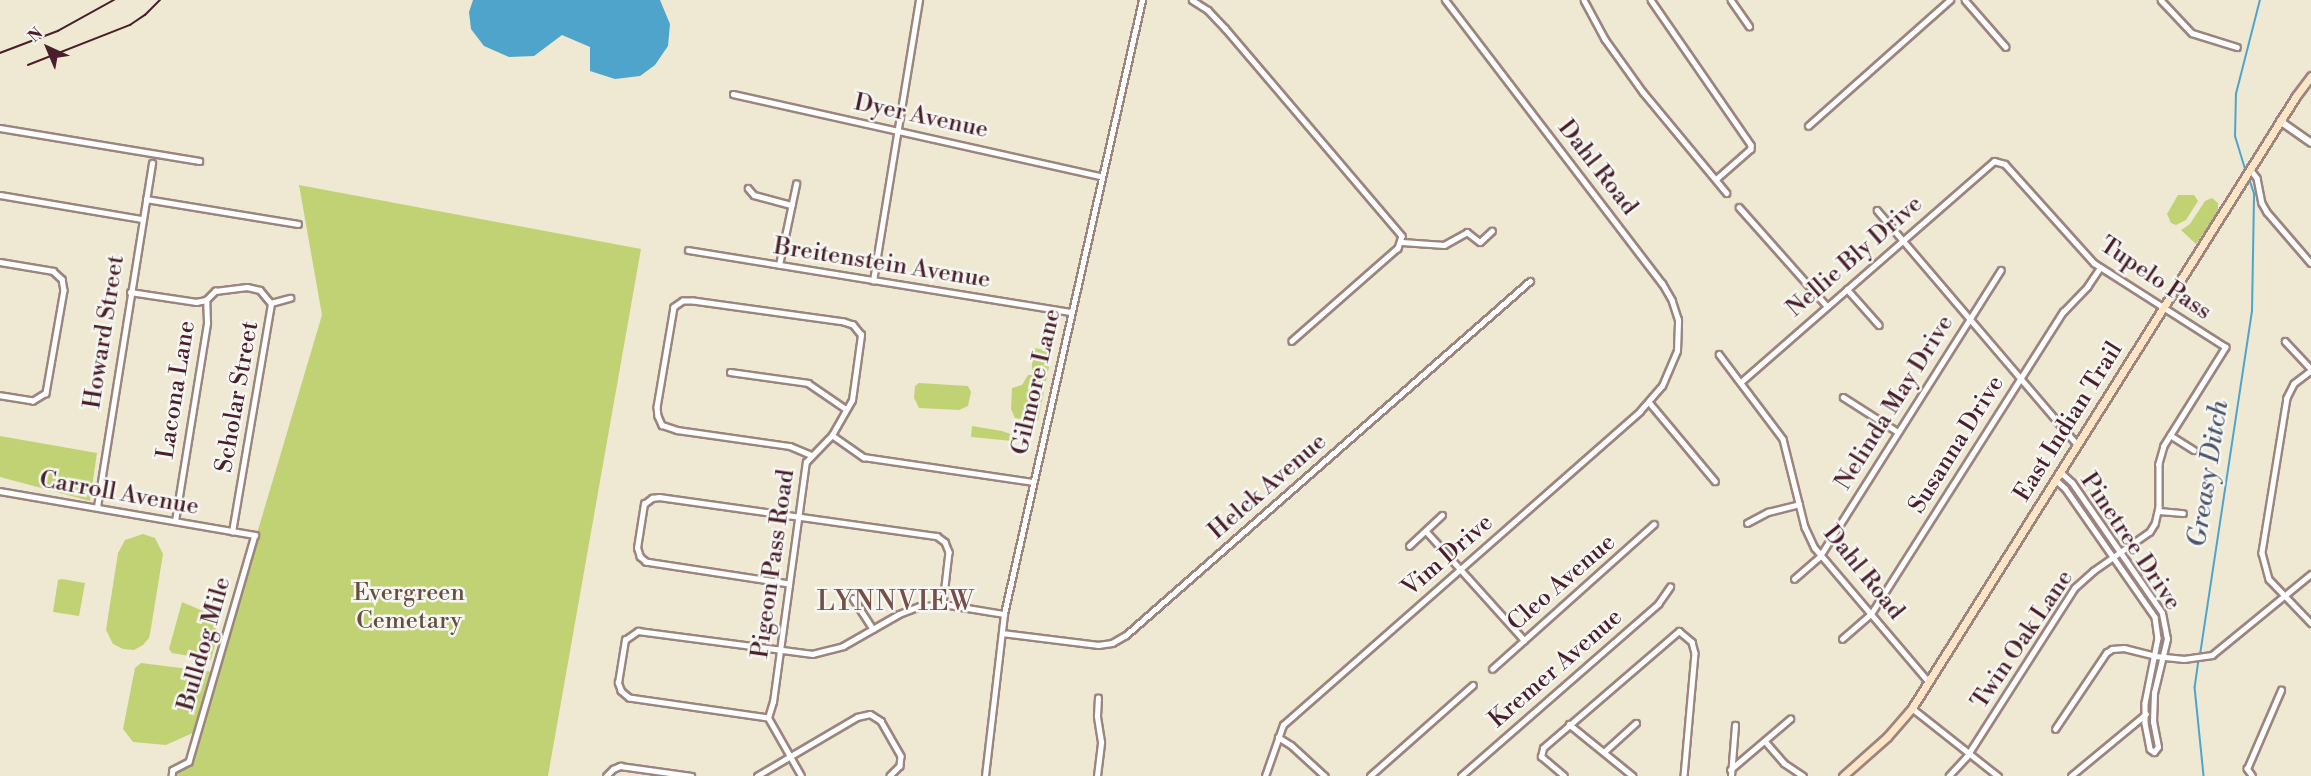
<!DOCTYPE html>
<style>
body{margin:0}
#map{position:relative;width:2311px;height:776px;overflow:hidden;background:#efe9d3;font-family:"Libre Bodoni",serif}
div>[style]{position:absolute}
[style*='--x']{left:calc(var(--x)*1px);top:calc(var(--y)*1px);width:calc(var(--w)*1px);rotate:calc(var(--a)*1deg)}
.green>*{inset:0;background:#c1d275}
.water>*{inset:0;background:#4ea4cb}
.stream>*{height:1.5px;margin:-0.75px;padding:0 0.75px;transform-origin:0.75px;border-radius:0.75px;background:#4ea4cb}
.roads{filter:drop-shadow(2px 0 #9c847f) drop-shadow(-2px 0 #9c847f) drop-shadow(0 2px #9c847f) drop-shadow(0 -2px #9c847f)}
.minor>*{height:4.5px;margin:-2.25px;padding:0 2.25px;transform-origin:2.25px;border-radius:2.25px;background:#fff}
.tertiary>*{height:6px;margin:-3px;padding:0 3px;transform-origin:3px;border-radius:3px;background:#fff}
.secondary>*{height:7px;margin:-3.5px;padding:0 3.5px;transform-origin:3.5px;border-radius:3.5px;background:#fde5c5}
.rail>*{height:1.5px;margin:-0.75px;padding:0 0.75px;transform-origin:0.75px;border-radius:0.75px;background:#4a1f2b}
span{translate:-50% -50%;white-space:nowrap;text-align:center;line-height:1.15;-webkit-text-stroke:5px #f6f6f2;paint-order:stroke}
.street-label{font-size:24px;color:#4a1f2b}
.park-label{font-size:24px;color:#684c3e}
.water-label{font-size:26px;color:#4c546b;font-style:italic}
.quarter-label{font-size:27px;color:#764e4a;letter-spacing:1.5px}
.north{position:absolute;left:18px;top:18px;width:60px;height:60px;-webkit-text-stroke:4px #f6f6f2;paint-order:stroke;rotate:316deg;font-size:16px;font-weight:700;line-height:24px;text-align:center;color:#4a1f2b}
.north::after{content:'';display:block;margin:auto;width:21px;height:27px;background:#4a1f2b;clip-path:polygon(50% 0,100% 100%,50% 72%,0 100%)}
</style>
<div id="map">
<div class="green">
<i style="clip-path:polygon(299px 185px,641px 249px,548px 776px,172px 776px,173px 770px,189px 762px,322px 315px)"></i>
<i style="clip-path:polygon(2178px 195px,2194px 195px,2198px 201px,2186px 220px,2176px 225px,2171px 223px,2167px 214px)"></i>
<i style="clip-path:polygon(2212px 198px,2218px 203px,2218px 212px,2196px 244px,2181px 230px,2190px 224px,2205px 201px)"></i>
<i style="clip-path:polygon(1035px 348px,1052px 352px,1038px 421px,1015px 418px,1011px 409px,1012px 388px,1022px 385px,1028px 375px,1032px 375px,1032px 355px,1028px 353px)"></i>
<i style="clip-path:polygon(919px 383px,968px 386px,971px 392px,968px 406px,959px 410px,919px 408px,914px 398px,915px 386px)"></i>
<i style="clip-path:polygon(972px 426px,1002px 431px,1013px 435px,1012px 441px,971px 437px)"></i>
<i style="clip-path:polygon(0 436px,97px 453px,90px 501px,0 477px)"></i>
<i style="clip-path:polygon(143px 534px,155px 538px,163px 554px,151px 628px,149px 638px,143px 645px,134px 650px,123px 649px,113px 644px,106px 630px,118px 553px,125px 540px)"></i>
<i style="clip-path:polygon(62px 579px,85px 583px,79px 616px,53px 612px,58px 580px)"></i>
<i style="clip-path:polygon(182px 602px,203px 611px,216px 628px,218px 634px,211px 660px,172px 653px,169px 649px)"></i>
<i style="clip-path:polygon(141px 663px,213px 672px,197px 731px,166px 745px,133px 742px,123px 729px,135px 668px)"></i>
</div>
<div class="water">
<i style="clip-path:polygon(473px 0,660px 0,670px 24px,668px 46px,655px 65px,640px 76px,615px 79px,590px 71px,590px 47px,562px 35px,534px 56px,509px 57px,484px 46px,471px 29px,469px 12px)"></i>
</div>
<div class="stream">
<i style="--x:2245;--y:169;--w:34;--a:-107"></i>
<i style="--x:2235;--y:137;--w:43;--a:-88.7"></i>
<i style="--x:2236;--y:94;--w:97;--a:-75.7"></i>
<i style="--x:2200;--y:655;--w:347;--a:-81.4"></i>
<i style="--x:2252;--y:312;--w:118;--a:-89"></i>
<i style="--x:2254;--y:194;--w:16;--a:-108"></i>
<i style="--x:2199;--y:660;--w:27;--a:98"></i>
<i style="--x:2195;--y:687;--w:89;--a:84.2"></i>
</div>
<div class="roads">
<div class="minor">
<i style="--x:1192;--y:0;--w:19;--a:32"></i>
<i style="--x:1208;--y:10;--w:25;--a:47"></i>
<i style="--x:1225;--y:28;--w:273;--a:49.6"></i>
<i style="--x:1402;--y:236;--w:13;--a:108"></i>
<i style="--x:1398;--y:248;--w:141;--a:138.7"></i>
<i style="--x:1584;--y:0;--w:44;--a:61.7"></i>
<i style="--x:1605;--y:39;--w:65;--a:54.4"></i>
<i style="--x:1643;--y:92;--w:131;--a:50.3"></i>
<i style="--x:1651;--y:0;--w:176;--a:55.4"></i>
<i style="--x:1751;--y:145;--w:4;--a:90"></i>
<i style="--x:1751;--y:149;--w:45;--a:138.6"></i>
<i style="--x:1731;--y:0;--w:32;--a:55"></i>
<i style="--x:1965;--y:0;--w:62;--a:48.9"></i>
<i style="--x:2161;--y:0;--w:45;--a:46.8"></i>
<i style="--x:2192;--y:33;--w:47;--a:17.3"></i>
<i style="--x:733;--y:94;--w:377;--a:12.6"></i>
<i style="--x:1808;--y:126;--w:190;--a:-41.6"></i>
<i style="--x:0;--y:128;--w:202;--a:9.4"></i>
<i style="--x:2250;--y:169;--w:11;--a:52"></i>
<i style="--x:2257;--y:178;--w:25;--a:79"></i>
<i style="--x:2262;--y:203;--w:10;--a:61"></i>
<i style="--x:2267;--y:212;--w:67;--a:49.2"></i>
<i style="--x:748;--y:188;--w:9;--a:49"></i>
<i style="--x:754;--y:195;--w:39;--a:15"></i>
<i style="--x:0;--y:195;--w:144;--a:9.6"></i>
<i style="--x:146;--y:199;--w:154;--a:9.3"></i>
<i style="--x:1739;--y:207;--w:132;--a:48.4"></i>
<i style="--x:1877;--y:210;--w:309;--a:49.5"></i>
<i style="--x:1402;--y:242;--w:42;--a:4.1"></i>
<i style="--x:1444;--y:245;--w:26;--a:-29"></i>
<i style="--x:1467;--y:232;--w:16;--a:38"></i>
<i style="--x:1480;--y:242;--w:16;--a:-43"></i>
<i style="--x:688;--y:250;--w:388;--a:9.2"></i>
<i style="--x:0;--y:262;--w:54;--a:9.6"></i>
<i style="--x:53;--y:271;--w:12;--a:42"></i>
<i style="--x:62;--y:279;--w:11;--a:80"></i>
<i style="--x:64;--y:290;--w:105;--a:99.9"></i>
<i style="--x:46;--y:393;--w:15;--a:148"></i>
<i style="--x:33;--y:401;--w:33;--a:-171"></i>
<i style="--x:779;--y:265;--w:83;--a:-78.1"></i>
<i style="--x:873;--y:281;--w:285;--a:-80.7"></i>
<i style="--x:1847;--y:289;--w:48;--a:48.4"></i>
<i style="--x:130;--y:292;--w:67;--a:8.6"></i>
<i style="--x:196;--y:302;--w:10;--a:-11"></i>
<i style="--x:206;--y:300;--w:13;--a:-45"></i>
<i style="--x:215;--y:291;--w:32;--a:-7"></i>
<i style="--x:247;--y:287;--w:13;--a:13"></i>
<i style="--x:260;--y:290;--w:17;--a:50"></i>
<i style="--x:271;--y:303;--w:20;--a:-15"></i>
<i style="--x:2285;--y:341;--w:38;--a:47"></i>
<i style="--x:1719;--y:354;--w:106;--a:53"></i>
<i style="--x:1783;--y:439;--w:91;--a:76"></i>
<i style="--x:1805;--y:527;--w:23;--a:65"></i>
<i style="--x:1815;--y:548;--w:175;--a:49.6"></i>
<i style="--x:2311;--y:371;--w:21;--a:143"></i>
<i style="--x:2294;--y:384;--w:16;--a:117"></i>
<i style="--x:2287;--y:398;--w:157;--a:99.2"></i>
<i style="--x:2262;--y:553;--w:27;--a:75"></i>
<i style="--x:2269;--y:579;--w:61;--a:46.3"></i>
<i style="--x:730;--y:372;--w:79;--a:8"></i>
<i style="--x:808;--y:383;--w:46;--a:34.4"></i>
<i style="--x:1741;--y:382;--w:336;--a:-41.1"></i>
<i style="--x:1994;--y:161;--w:11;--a:15"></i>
<i style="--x:2005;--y:164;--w:133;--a:48"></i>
<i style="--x:2094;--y:263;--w:156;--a:32.5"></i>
<i style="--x:2226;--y:347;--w:117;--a:122.1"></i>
<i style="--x:2164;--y:446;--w:19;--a:106"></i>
<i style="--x:2159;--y:464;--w:43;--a:90"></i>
<i style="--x:2159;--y:507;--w:17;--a:103"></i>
<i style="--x:2155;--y:524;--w:9;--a:122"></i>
<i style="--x:2150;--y:532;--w:68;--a:145.1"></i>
<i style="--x:2094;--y:571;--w:25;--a:138"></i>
<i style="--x:2075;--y:588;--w:201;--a:122.6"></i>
<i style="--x:1967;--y:757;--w:26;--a:133"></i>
<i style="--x:1843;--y:397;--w:65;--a:32.5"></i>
<i style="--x:1649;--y:402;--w:103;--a:50.1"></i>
<i style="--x:832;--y:435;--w:39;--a:35"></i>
<i style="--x:864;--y:457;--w:171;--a:8.4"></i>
<i style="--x:2170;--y:435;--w:28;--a:32"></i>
<i style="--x:2056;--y:480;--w:12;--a:42"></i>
<i style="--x:2065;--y:488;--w:157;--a:55.1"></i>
<i style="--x:2155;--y:617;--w:21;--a:82"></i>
<i style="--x:2158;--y:638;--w:66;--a:101.3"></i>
<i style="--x:2145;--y:703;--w:20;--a:90"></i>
<i style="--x:2145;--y:723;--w:26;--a:79"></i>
<i style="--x:2150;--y:749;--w:5;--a:37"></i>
<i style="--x:2154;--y:752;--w:6;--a:-51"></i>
<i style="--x:2158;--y:747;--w:25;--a:-101"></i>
<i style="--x:2153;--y:722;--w:29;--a:-88"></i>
<i style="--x:2154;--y:693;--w:56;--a:-76.5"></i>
<i style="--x:2167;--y:639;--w:26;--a:-101"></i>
<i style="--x:2162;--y:613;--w:158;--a:-124.7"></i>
<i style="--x:2072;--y:483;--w:15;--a:-138"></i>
<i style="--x:0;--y:491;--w:259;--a:9.8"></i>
<i style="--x:255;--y:535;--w:236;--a:106.2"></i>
<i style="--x:189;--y:762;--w:18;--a:153"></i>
<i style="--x:173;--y:770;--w:6;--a:99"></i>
<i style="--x:97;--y:507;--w:348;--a:-80.9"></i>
<i style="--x:2159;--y:511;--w:24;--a:5"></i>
<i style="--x:175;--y:521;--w:201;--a:-80.8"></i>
<i style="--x:207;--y:323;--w:23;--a:-92"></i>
<i style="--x:1747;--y:523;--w:24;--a:-28"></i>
<i style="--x:1768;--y:512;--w:32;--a:-14"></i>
<i style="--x:1426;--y:531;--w:147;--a:48"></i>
<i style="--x:232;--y:532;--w:232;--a:-80.3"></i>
<i style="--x:1409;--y:546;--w:45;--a:-43.2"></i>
<i style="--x:1794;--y:579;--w:35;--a:-41"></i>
<i style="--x:1820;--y:556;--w:338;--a:-57.7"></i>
<i style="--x:789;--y:584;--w:145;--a:-171.3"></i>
<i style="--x:646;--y:562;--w:8;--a:-140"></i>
<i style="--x:640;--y:557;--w:9;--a:-108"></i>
<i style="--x:637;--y:548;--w:45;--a:-81"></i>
<i style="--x:644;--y:504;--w:10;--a:-37"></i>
<i style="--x:652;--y:498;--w:7;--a:-8"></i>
<i style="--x:659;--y:497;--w:281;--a:8"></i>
<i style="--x:937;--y:536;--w:10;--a:37"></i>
<i style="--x:945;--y:542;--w:11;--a:68"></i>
<i style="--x:949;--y:552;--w:52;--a:96.6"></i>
<i style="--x:853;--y:598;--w:37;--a:57"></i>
<i style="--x:1002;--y:633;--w:97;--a:7.1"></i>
<i style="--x:1098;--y:645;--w:14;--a:-8"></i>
<i style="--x:1112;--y:643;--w:16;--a:-30"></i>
<i style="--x:1126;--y:635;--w:537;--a:-41.23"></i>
<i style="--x:1842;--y:639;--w:38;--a:-41"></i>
<i style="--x:1871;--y:614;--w:358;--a:-57.6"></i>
<i style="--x:2063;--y:312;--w:35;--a:-46"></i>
<i style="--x:2087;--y:287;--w:23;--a:-56"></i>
<i style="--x:1492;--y:669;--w:217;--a:-41.8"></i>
<i style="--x:1912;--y:708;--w:110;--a:38.3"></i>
<i style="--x:768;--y:718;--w:140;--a:-171.8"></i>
<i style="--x:629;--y:698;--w:11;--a:-139"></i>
<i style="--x:621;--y:691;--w:9;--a:-111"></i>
<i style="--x:618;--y:683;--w:44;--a:-80.8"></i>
<i style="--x:625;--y:640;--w:16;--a:-35"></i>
<i style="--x:638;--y:631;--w:176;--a:7.5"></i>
<i style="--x:812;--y:654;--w:32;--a:-14"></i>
<i style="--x:843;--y:646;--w:64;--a:-29.7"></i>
<i style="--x:899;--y:614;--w:22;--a:-21"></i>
<i style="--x:920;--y:606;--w:29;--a:-2"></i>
<i style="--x:949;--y:605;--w:56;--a:9.3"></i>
<i style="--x:1569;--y:724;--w:82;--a:39.1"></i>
<i style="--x:2055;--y:729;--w:92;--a:-56.1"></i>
<i style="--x:2106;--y:653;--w:7;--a:-34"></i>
<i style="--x:2112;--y:649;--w:12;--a:-5"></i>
<i style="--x:2124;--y:648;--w:32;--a:14"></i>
<i style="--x:2155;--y:656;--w:29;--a:6"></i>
<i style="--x:2184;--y:659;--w:28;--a:-8"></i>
<i style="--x:2212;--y:655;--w:128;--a:-39.3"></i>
<i style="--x:1278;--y:737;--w:15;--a:32"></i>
<i style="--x:1291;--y:745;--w:46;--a:42.4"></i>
<i style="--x:1765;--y:741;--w:29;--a:49"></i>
<i style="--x:1784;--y:763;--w:23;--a:34"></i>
<i style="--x:1604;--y:752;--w:43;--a:-42.2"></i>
<i style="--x:1730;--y:770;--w:79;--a:-40.4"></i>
<i style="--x:606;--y:776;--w:10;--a:-45"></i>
<i style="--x:613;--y:769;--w:8;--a:-23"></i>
<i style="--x:620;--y:766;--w:72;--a:8"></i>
<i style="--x:757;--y:776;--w:116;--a:-30.5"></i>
<i style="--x:857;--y:717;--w:13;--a:-13"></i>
<i style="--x:870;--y:714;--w:13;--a:32"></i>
<i style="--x:881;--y:721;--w:40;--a:60.3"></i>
<i style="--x:901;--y:756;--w:10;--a:96"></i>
<i style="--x:900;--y:766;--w:14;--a:135"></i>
<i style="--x:801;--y:776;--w:67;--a:-119.6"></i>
<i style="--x:768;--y:718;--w:17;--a:-73"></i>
<i style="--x:773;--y:702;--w:242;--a:-82.2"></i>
<i style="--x:806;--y:462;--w:37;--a:-46"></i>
<i style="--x:832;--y:435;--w:40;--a:-60.3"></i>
<i style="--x:852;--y:400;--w:66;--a:-82.1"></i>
<i style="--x:861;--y:335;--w:13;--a:-129"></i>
<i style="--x:853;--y:325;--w:9;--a:-162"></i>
<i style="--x:844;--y:322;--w:152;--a:-172.1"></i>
<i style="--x:693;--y:301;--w:10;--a:180"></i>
<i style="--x:683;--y:301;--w:11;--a:146"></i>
<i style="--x:674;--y:307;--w:101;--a:99.6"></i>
<i style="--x:657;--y:407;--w:9;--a:84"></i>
<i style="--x:658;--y:416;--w:10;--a:66"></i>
<i style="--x:662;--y:425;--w:16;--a:18"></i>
<i style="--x:677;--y:430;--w:114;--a:8.1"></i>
<i style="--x:790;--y:446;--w:23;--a:23"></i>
<i style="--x:985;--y:776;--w:163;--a:-83.3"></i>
<i style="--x:1004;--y:614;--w:629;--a:-77.33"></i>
<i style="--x:1097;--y:776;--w:34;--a:-83"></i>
<i style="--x:1101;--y:742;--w:26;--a:-99"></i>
<i style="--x:1097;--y:716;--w:18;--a:-87"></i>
<i style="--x:1265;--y:776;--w:54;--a:-70.6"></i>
<i style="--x:1283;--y:725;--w:475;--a:-41.3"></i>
<i style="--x:1640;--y:411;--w:33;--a:-49"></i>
<i style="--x:1662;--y:386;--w:38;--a:-67"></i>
<i style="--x:1677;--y:351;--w:31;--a:-88"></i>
<i style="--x:1678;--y:320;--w:20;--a:-108"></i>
<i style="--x:1672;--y:301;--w:20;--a:-120"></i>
<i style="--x:1662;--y:284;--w:357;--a:-127.4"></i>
<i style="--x:1370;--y:776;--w:137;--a:-41.5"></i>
<i style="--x:1461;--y:776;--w:262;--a:-41.1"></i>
<i style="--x:1658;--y:604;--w:21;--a:-55"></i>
<i style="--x:1564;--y:776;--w:30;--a:-140"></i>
<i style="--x:1541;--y:757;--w:9;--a:-77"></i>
<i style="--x:1543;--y:748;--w:179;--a:-40.7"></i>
<i style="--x:1679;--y:631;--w:17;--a:40"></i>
<i style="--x:1692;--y:642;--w:11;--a:75"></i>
<i style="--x:1695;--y:653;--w:123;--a:95.1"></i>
<i style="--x:1731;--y:776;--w:51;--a:-85.5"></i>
<i style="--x:2071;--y:776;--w:97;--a:-39.6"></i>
<i style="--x:2252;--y:776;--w:9;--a:-126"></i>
<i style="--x:2247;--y:769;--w:86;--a:-66.7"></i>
</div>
<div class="tertiary">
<i style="--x:2280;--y:121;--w:38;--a:35"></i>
</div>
<div class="secondary">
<i style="--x:1843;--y:776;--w:59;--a:-41.6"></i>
<i style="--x:1887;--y:737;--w:38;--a:-49"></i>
<i style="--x:1912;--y:708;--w:722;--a:-57.89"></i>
<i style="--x:2296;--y:96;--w:25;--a:-53"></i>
</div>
</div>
<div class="rail">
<i style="--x:0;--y:53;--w:62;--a:-20.8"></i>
<i style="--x:58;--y:31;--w:64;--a:-29"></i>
<i style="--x:28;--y:65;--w:110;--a:-21.4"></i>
<i style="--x:130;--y:25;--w:18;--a:-34"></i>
<i style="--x:145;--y:15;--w:21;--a:-45"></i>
</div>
<div class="street-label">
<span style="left:921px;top:117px;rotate:12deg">Dyer Avenue</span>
<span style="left:1597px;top:168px;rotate:52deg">Dahl Road</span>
<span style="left:1855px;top:257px;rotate:-41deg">Nellie Bly Drive</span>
<span style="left:882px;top:264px;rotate:9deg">Breitenstein Avenue</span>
<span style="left:2155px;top:279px;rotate:34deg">Tupelo Pass</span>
<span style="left:105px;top:332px;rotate:-81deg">Howard Street</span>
<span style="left:1037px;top:382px;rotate:-77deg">Gilmore Lane</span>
<span style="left:177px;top:390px;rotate:-81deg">Lacona Lane</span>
<span style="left:238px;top:397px;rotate:-80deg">Scholar Street</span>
<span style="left:1895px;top:403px;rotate:-58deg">Nelinda May Drive</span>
<span style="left:2069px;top:422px;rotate:-58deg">East Indian Trail</span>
<span style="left:1957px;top:445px;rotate:-58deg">Susanna Drive</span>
<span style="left:1268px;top:487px;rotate:-41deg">Helck Avenue</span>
<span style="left:119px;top:494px;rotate:10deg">Carroll Avenue</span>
<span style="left:2130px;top:542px;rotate:56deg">Pinetree Drive</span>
<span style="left:1448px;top:556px;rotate:-41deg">Vim Drive</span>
<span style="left:774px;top:564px;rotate:-82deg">Pigeon Pass Road</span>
<span style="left:1863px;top:573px;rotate:51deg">Dahl Road</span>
<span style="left:1562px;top:583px;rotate:-41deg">Cleo Avenue</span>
<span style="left:2023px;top:640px;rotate:-56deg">Twin Oak Lane</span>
<span style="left:205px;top:644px;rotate:-74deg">Bulldog Mile</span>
<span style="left:1556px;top:669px;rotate:-41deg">Kremer Avenue</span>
</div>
<div class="park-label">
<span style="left:409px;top:608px">Evergreen<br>Cemetary</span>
</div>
<div class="water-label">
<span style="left:2209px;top:474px;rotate:-81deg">Greasy Ditch</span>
</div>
<div class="quarter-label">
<span style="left:896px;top:603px">LYNNVIEW</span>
</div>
<div class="north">N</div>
</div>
